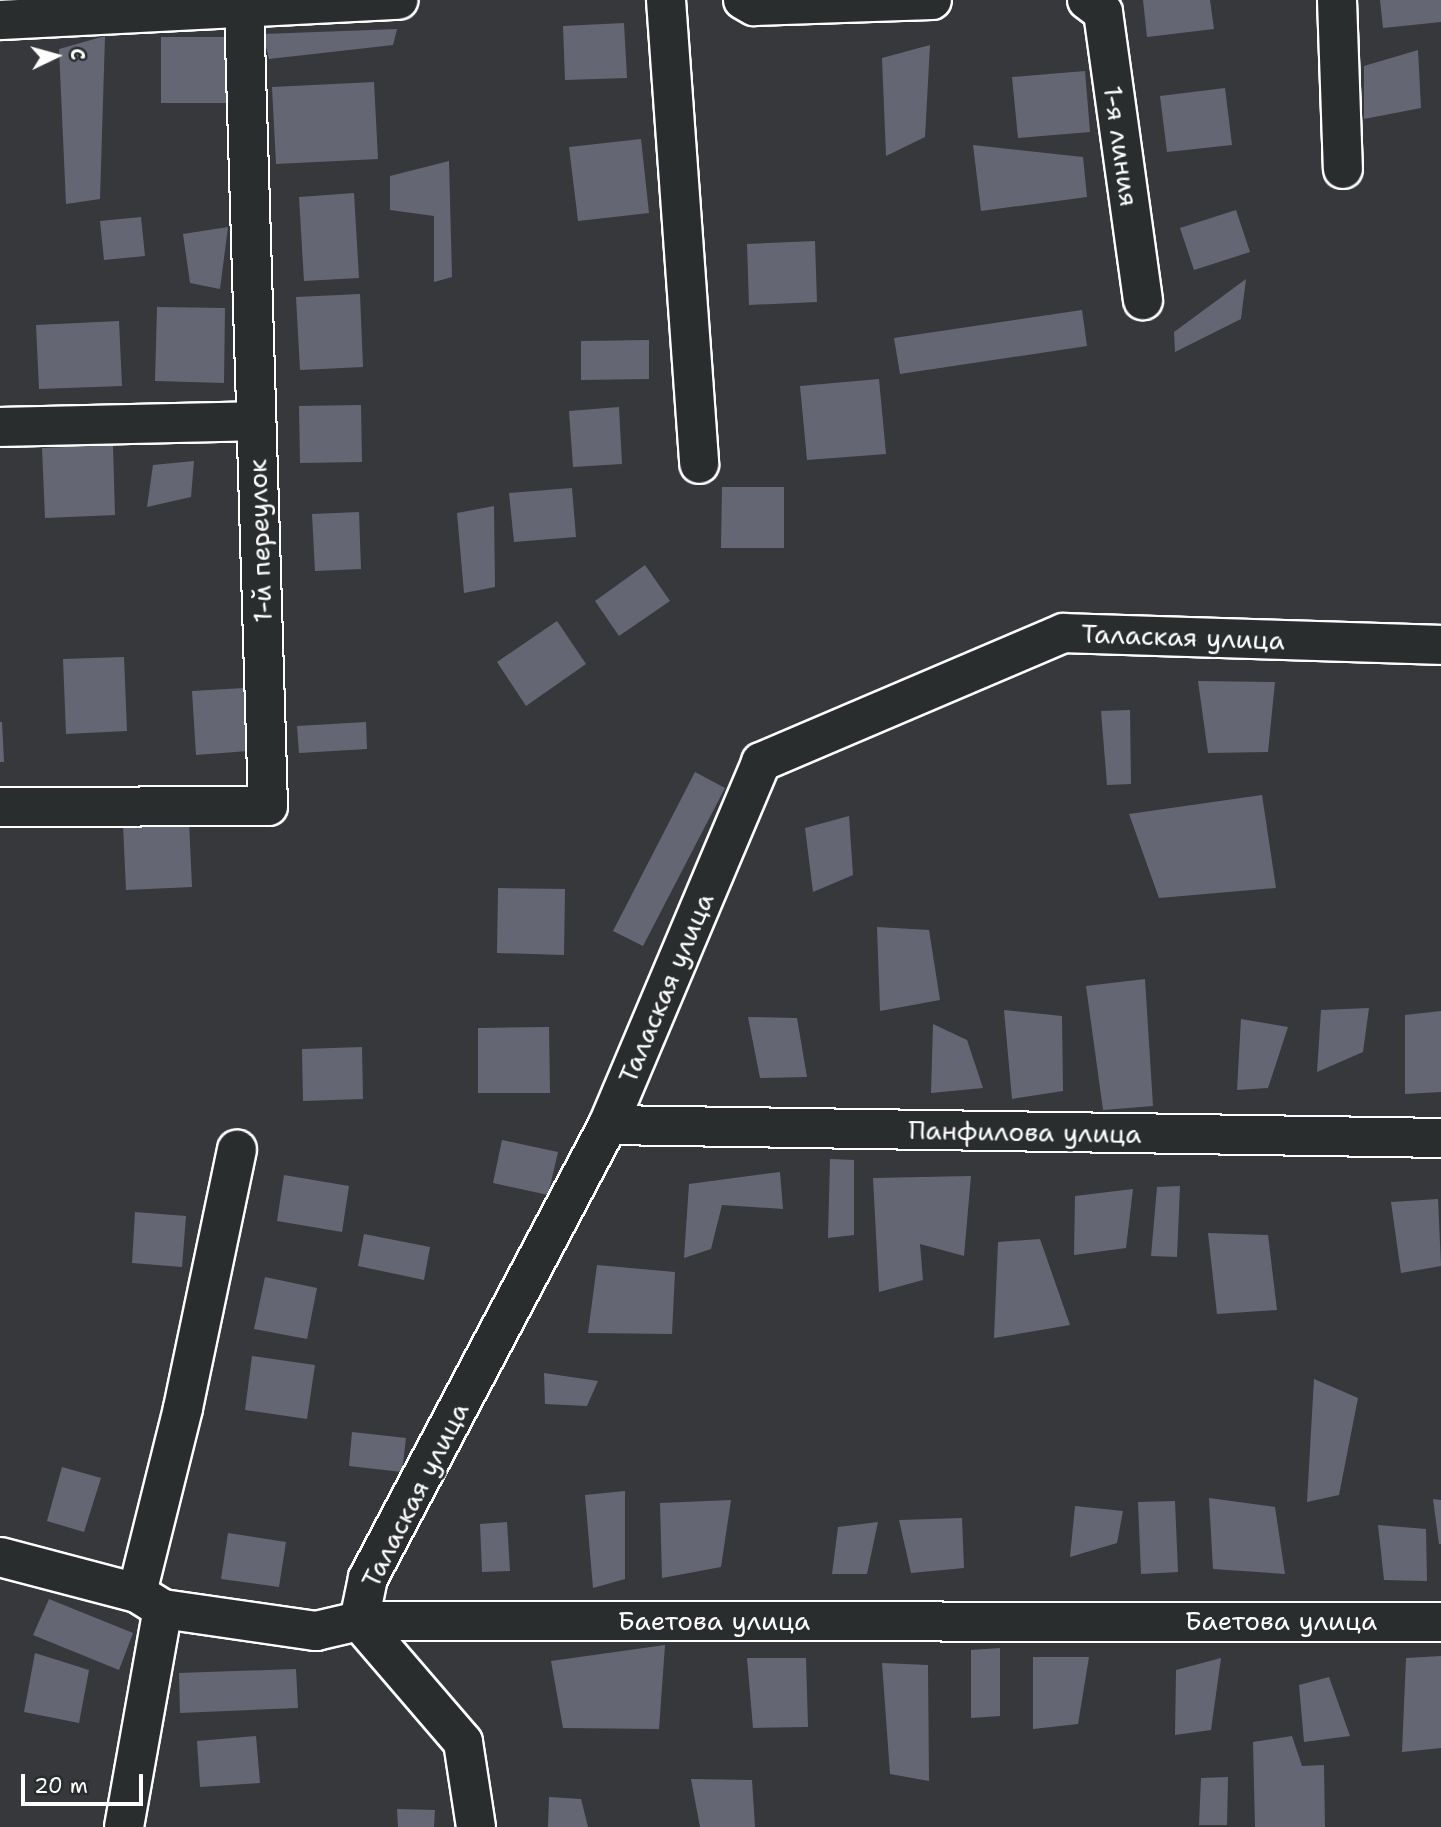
<!DOCTYPE html>
<meta charset="utf-8">
<style>
body{margin:0}
#map{position:relative;width:1441px;height:1827px;overflow:hidden;background:#36383c;font-family:"Shantell Sans",sans-serif}
div>[style]{position:absolute}
[style*='--x']{left:calc(var(--x)*1px);top:calc(var(--y)*1px);width:calc(var(--w)*1px);rotate:calc(var(--a)*1deg)}
.building>*{inset:0;background:#646674}
.roads{filter:drop-shadow(2px 0 #fff) drop-shadow(-2px 0 #fff) drop-shadow(0 2px #fff) drop-shadow(0 -2px #fff)}
.street>*{height:38px;margin:-19px;padding:0 19px;transform-origin:19px;border-radius:19px;background:#2a2d2e}
span{translate:-50% -50%;white-space:nowrap;text-align:center;line-height:1.15;-webkit-text-stroke:5px #2a2d2e;paint-order:stroke}
.street-label{font-size:26px;color:#fff}
.north{position:absolute;left:21px;top:21px;width:70px;height:70px;-webkit-text-stroke:5px #2a2d2e;paint-order:stroke;rotate:85deg;font-size:19px;font-weight:700;line-height:28px;text-align:center;color:#fff}
.north::after{content:'';display:block;margin:auto;width:24px;height:32px;background:#fff;clip-path:polygon(50% 0,100% 100%,50% 72%,0 100%)}
.scale{position:absolute;left:21px;top:1774px;width:122px;height:32px;box-sizing:border-box;border:4px solid #fff;border-top:0;padding-left:9px;font-size:21px;line-height:24px;white-space:nowrap;color:#fff;-webkit-text-stroke:5px #2a2d2e;paint-order:stroke}
</style>
<div id="map">
<div class="building">
<i style="clip-path:polygon(1143px 0,1210px 0,1214px 29px,1147px 37px)"></i>
<i style="clip-path:polygon(1380px 0,1441px 0,1441px 22px,1383px 28px)"></i>
<i style="clip-path:polygon(624px 23px,627px 78px,565px 80px,563px 26px)"></i>
<i style="clip-path:polygon(397px 29px,393px 45px,269px 59px,263px 34px)"></i>
<i style="clip-path:polygon(105px 36px,100px 199px,66px 204px,59px 49px)"></i>
<i style="clip-path:polygon(161px 37px,230px 37px,229px 103px,161px 103px)"></i>
<i style="clip-path:polygon(930px 45px,925px 137px,886px 156px,882px 58px)"></i>
<i style="clip-path:polygon(1418px 50px,1421px 108px,1364px 119px,1364px 66px)"></i>
<i style="clip-path:polygon(1085px 71px,1090px 132px,1018px 138px,1012px 77px)"></i>
<i style="clip-path:polygon(374px 82px,378px 159px,276px 164px,272px 87px)"></i>
<i style="clip-path:polygon(1225px 88px,1232px 145px,1167px 152px,1160px 96px)"></i>
<i style="clip-path:polygon(641px 139px,649px 213px,578px 221px,569px 147px)"></i>
<i style="clip-path:polygon(973px 145px,1083px 157px,1087px 197px,981px 211px)"></i>
<i style="clip-path:polygon(449px 161px,452px 277px,434px 282px,434px 216px,390px 210px,390px 176px)"></i>
<i style="clip-path:polygon(354px 193px,359px 278px,304px 281px,299px 197px)"></i>
<i style="clip-path:polygon(1236px 210px,1250px 252px,1194px 270px,1180px 228px)"></i>
<i style="clip-path:polygon(141px 217px,145px 256px,104px 260px,100px 221px)"></i>
<i style="clip-path:polygon(228px 227px,220px 289px,190px 283px,183px 234px)"></i>
<i style="clip-path:polygon(815px 241px,817px 302px,749px 305px,747px 244px)"></i>
<i style="clip-path:polygon(1246px 279px,1241px 319px,1175px 352px,1174px 332px)"></i>
<i style="clip-path:polygon(360px 294px,363px 367px,300px 370px,296px 297px)"></i>
<i style="clip-path:polygon(157px 307px,225px 308px,224px 383px,155px 381px)"></i>
<i style="clip-path:polygon(1082px 310px,1087px 346px,900px 374px,894px 338px)"></i>
<i style="clip-path:polygon(119px 321px,122px 386px,39px 389px,36px 325px)"></i>
<i style="clip-path:polygon(649px 340px,649px 379px,581px 380px,581px 341px)"></i>
<i style="clip-path:polygon(879px 379px,886px 454px,807px 460px,800px 386px)"></i>
<i style="clip-path:polygon(361px 405px,362px 462px,300px 463px,299px 406px)"></i>
<i style="clip-path:polygon(619px 407px,622px 464px,573px 467px,569px 411px)"></i>
<i style="clip-path:polygon(113px 445px,115px 515px,45px 518px,42px 448px)"></i>
<i style="clip-path:polygon(194px 461px,191px 497px,147px 507px,153px 465px)"></i>
<i style="clip-path:polygon(722px 487px,784px 487px,784px 548px,721px 548px)"></i>
<i style="clip-path:polygon(572px 488px,576px 537px,514px 542px,509px 493px)"></i>
<i style="clip-path:polygon(494px 506px,495px 587px,464px 593px,457px 513px)"></i>
<i style="clip-path:polygon(359px 512px,361px 569px,315px 571px,312px 514px)"></i>
<i style="clip-path:polygon(645px 565px,670px 601px,619px 636px,595px 601px)"></i>
<i style="clip-path:polygon(557px 621px,586px 664px,526px 706px,497px 662px)"></i>
<i style="clip-path:polygon(124px 657px,127px 731px,66px 734px,63px 659px)"></i>
<i style="clip-path:polygon(1198px 681px,1275px 682px,1268px 752px,1208px 753px)"></i>
<i style="clip-path:polygon(244px 688px,248px 751px,196px 755px,192px 691px)"></i>
<i style="clip-path:polygon(1130px 710px,1131px 784px,1107px 785px,1101px 711px)"></i>
<i style="clip-path:polygon(0 722px,2px 722px,4px 762px,0 762px)"></i>
<i style="clip-path:polygon(366px 722px,367px 749px,299px 753px,297px 726px)"></i>
<i style="clip-path:polygon(695px 772px,725px 788px,643px 946px,613px 931px)"></i>
<i style="clip-path:polygon(1262px 795px,1276px 888px,1159px 898px,1129px 814px)"></i>
<i style="clip-path:polygon(849px 816px,853px 875px,813px 892px,805px 828px)"></i>
<i style="clip-path:polygon(189px 821px,192px 887px,126px 890px,123px 825px)"></i>
<i style="clip-path:polygon(498px 888px,565px 889px,564px 955px,497px 953px)"></i>
<i style="clip-path:polygon(877px 927px,929px 930px,940px 1000px,880px 1011px)"></i>
<i style="clip-path:polygon(1145px 979px,1153px 1106px,1103px 1110px,1086px 986px)"></i>
<i style="clip-path:polygon(1369px 1008px,1363px 1052px,1317px 1072px,1321px 1010px)"></i>
<i style="clip-path:polygon(1004px 1010px,1062px 1016px,1063px 1091px,1012px 1099px)"></i>
<i style="clip-path:polygon(1441px 1011px,1441px 1092px,1405px 1094px,1405px 1015px)"></i>
<i style="clip-path:polygon(748px 1017px,797px 1018px,807px 1077px,760px 1078px)"></i>
<i style="clip-path:polygon(1241px 1019px,1288px 1027px,1268px 1088px,1237px 1090px)"></i>
<i style="clip-path:polygon(933px 1024px,967px 1040px,983px 1088px,931px 1093px)"></i>
<i style="clip-path:polygon(549px 1027px,550px 1093px,478px 1093px,478px 1028px)"></i>
<i style="clip-path:polygon(362px 1047px,363px 1099px,303px 1101px,302px 1049px)"></i>
<i style="clip-path:polygon(502px 1140px,558px 1152px,548px 1195px,493px 1183px)"></i>
<i style="clip-path:polygon(830px 1159px,854px 1160px,854px 1235px,828px 1238px)"></i>
<i style="clip-path:polygon(780px 1172px,783px 1209px,722px 1205px,711px 1249px,684px 1258px,689px 1184px)"></i>
<i style="clip-path:polygon(284px 1175px,349px 1186px,342px 1232px,277px 1221px)"></i>
<i style="clip-path:polygon(971px 1176px,964px 1256px,920px 1244px,923px 1280px,879px 1292px,873px 1178px)"></i>
<i style="clip-path:polygon(1180px 1186px,1177px 1257px,1151px 1256px,1157px 1187px)"></i>
<i style="clip-path:polygon(1133px 1189px,1126px 1248px,1074px 1255px,1075px 1196px)"></i>
<i style="clip-path:polygon(1438px 1199px,1441px 1266px,1401px 1273px,1391px 1202px)"></i>
<i style="clip-path:polygon(135px 1212px,186px 1216px,182px 1267px,132px 1263px)"></i>
<i style="clip-path:polygon(1208px 1233px,1268px 1235px,1277px 1310px,1217px 1314px)"></i>
<i style="clip-path:polygon(364px 1234px,430px 1247px,424px 1280px,358px 1266px)"></i>
<i style="clip-path:polygon(1040px 1239px,1070px 1325px,994px 1338px,998px 1242px)"></i>
<i style="clip-path:polygon(597px 1265px,675px 1272px,672px 1334px,588px 1333px)"></i>
<i style="clip-path:polygon(265px 1277px,317px 1288px,307px 1339px,254px 1329px)"></i>
<i style="clip-path:polygon(252px 1356px,315px 1365px,307px 1419px,245px 1410px)"></i>
<i style="clip-path:polygon(544px 1373px,598px 1381px,587px 1406px,545px 1404px)"></i>
<i style="clip-path:polygon(1314px 1379px,1358px 1398px,1339px 1495px,1307px 1502px)"></i>
<i style="clip-path:polygon(352px 1432px,406px 1438px,402px 1472px,349px 1466px)"></i>
<i style="clip-path:polygon(62px 1467px,101px 1478px,84px 1532px,47px 1521px)"></i>
<i style="clip-path:polygon(625px 1491px,625px 1579px,593px 1588px,585px 1495px)"></i>
<i style="clip-path:polygon(1209px 1498px,1275px 1507px,1285px 1574px,1213px 1569px)"></i>
<i style="clip-path:polygon(1433px 1499px,1441px 1500px,1441px 1544px,1439px 1544px)"></i>
<i style="clip-path:polygon(731px 1500px,721px 1567px,662px 1578px,660px 1503px)"></i>
<i style="clip-path:polygon(1175px 1501px,1178px 1572px,1141px 1574px,1138px 1502px)"></i>
<i style="clip-path:polygon(1075px 1506px,1123px 1511px,1117px 1543px,1070px 1557px)"></i>
<i style="clip-path:polygon(962px 1518px,964px 1568px,911px 1573px,899px 1520px)"></i>
<i style="clip-path:polygon(507px 1522px,510px 1571px,482px 1572px,480px 1524px)"></i>
<i style="clip-path:polygon(878px 1522px,867px 1574px,832px 1574px,838px 1527px)"></i>
<i style="clip-path:polygon(1378px 1525px,1426px 1529px,1427px 1581px,1384px 1580px)"></i>
<i style="clip-path:polygon(228px 1533px,286px 1542px,279px 1587px,221px 1579px)"></i>
<i style="clip-path:polygon(49px 1599px,133px 1633px,119px 1670px,33px 1635px)"></i>
<i style="clip-path:polygon(665px 1645px,659px 1729px,563px 1728px,551px 1661px)"></i>
<i style="clip-path:polygon(1000px 1648px,1000px 1716px,971px 1718px,971px 1650px)"></i>
<i style="clip-path:polygon(35px 1653px,89px 1670px,79px 1723px,24px 1712px)"></i>
<i style="clip-path:polygon(1441px 1656px,1441px 1748px,1402px 1752px,1406px 1658px)"></i>
<i style="clip-path:polygon(1033px 1657px,1089px 1657px,1078px 1724px,1033px 1729px)"></i>
<i style="clip-path:polygon(747px 1658px,806px 1658px,808px 1727px,753px 1728px)"></i>
<i style="clip-path:polygon(1221px 1658px,1211px 1730px,1175px 1735px,1176px 1670px)"></i>
<i style="clip-path:polygon(882px 1663px,928px 1665px,929px 1781px,890px 1774px)"></i>
<i style="clip-path:polygon(296px 1669px,298px 1708px,180px 1713px,179px 1673px)"></i>
<i style="clip-path:polygon(1329px 1677px,1350px 1736px,1304px 1742px,1299px 1685px)"></i>
<i style="clip-path:polygon(256px 1736px,260px 1783px,200px 1787px,197px 1741px)"></i>
<i style="clip-path:polygon(1292px 1736px,1302px 1766px,1324px 1765px,1325px 1827px,1255px 1827px,1253px 1742px)"></i>
<i style="clip-path:polygon(1228px 1777px,1227px 1825px,1199px 1825px,1201px 1778px)"></i>
<i style="clip-path:polygon(691px 1779px,752px 1780px,755px 1827px,700px 1827px)"></i>
<i style="clip-path:polygon(549px 1797px,581px 1799px,588px 1827px,548px 1827px)"></i>
<i style="clip-path:polygon(397px 1809px,435px 1810px,434px 1827px,398px 1827px)"></i>
</div>
<div class="roads">
<div class="street">
<i style="--x:666;--y:0;--w:465;--a:85.9"></i>
<i style="--x:743;--y:0;--w:13;--a:29"></i>
<i style="--x:754;--y:6;--w:178;--a:-1.9"></i>
<i style="--x:1087;--y:0;--w:20;--a:37"></i>
<i style="--x:1103;--y:12;--w:291;--a:82.1"></i>
<i style="--x:1337;--y:0;--w:169;--a:88"></i>
<i style="--x:0;--y:20;--w:399;--a:-2.9"></i>
<i style="--x:0;--y:427;--w:256;--a:-1.3"></i>
<i style="--x:0;--y:807;--w:268;--a:-0.2"></i>
<i style="--x:268;--y:806;--w:798;--a:-91.72"></i>
<i style="--x:608;--y:1125;--w:833;--a:0.89"></i>
<i style="--x:0;--y:1557;--w:142;--a:14.7"></i>
<i style="--x:137;--y:1593;--w:31;--a:32"></i>
<i style="--x:163;--y:1609;--w:155;--a:8.2"></i>
<i style="--x:316;--y:1631;--w:44;--a:-13.1"></i>
<i style="--x:359;--y:1621;--w:1082;--a:0.05"></i>
<i style="--x:137;--y:1593;--w:191;--a:-76"></i>
<i style="--x:183;--y:1408;--w:264;--a:-78.2"></i>
<i style="--x:124;--y:1827;--w:221;--a:-79.9"></i>
<i style="--x:476;--y:1827;--w:86;--a:-98.7"></i>
<i style="--x:463;--y:1742;--w:160;--a:-130.7"></i>
<i style="--x:359;--y:1621;--w:44;--a:-78.2"></i>
<i style="--x:368;--y:1578;--w:513;--a:-62.09"></i>
<i style="--x:608;--y:1125;--w:394;--a:-67.1"></i>
<i style="--x:761;--y:762;--w:329;--a:-23.1"></i>
<i style="--x:1064;--y:633;--w:377;--a:1.8"></i>
</div>
</div>
<div class="street-label">
<span style="left:1121px;top:146px;rotate:82deg">1-я линия</span>
<span style="left:260px;top:541px;rotate:-92deg">1-й переулок</span>
<span style="left:1183px;top:637px;rotate:2deg">Талаская улица</span>
<span style="left:666px;top:988px;rotate:-67deg">Талаская улица</span>
<span style="left:1025px;top:1132px;rotate:1deg">Панфилова улица</span>
<span style="left:415px;top:1495px;rotate:-63deg">Талаская улица</span>
<span style="left:714px;top:1621px">Баетова улица</span>
<span style="left:1281px;top:1621px">Баетова улица</span>
</div>
<div class="north">С</div>
<div class="scale">20 m</div>
</div>
